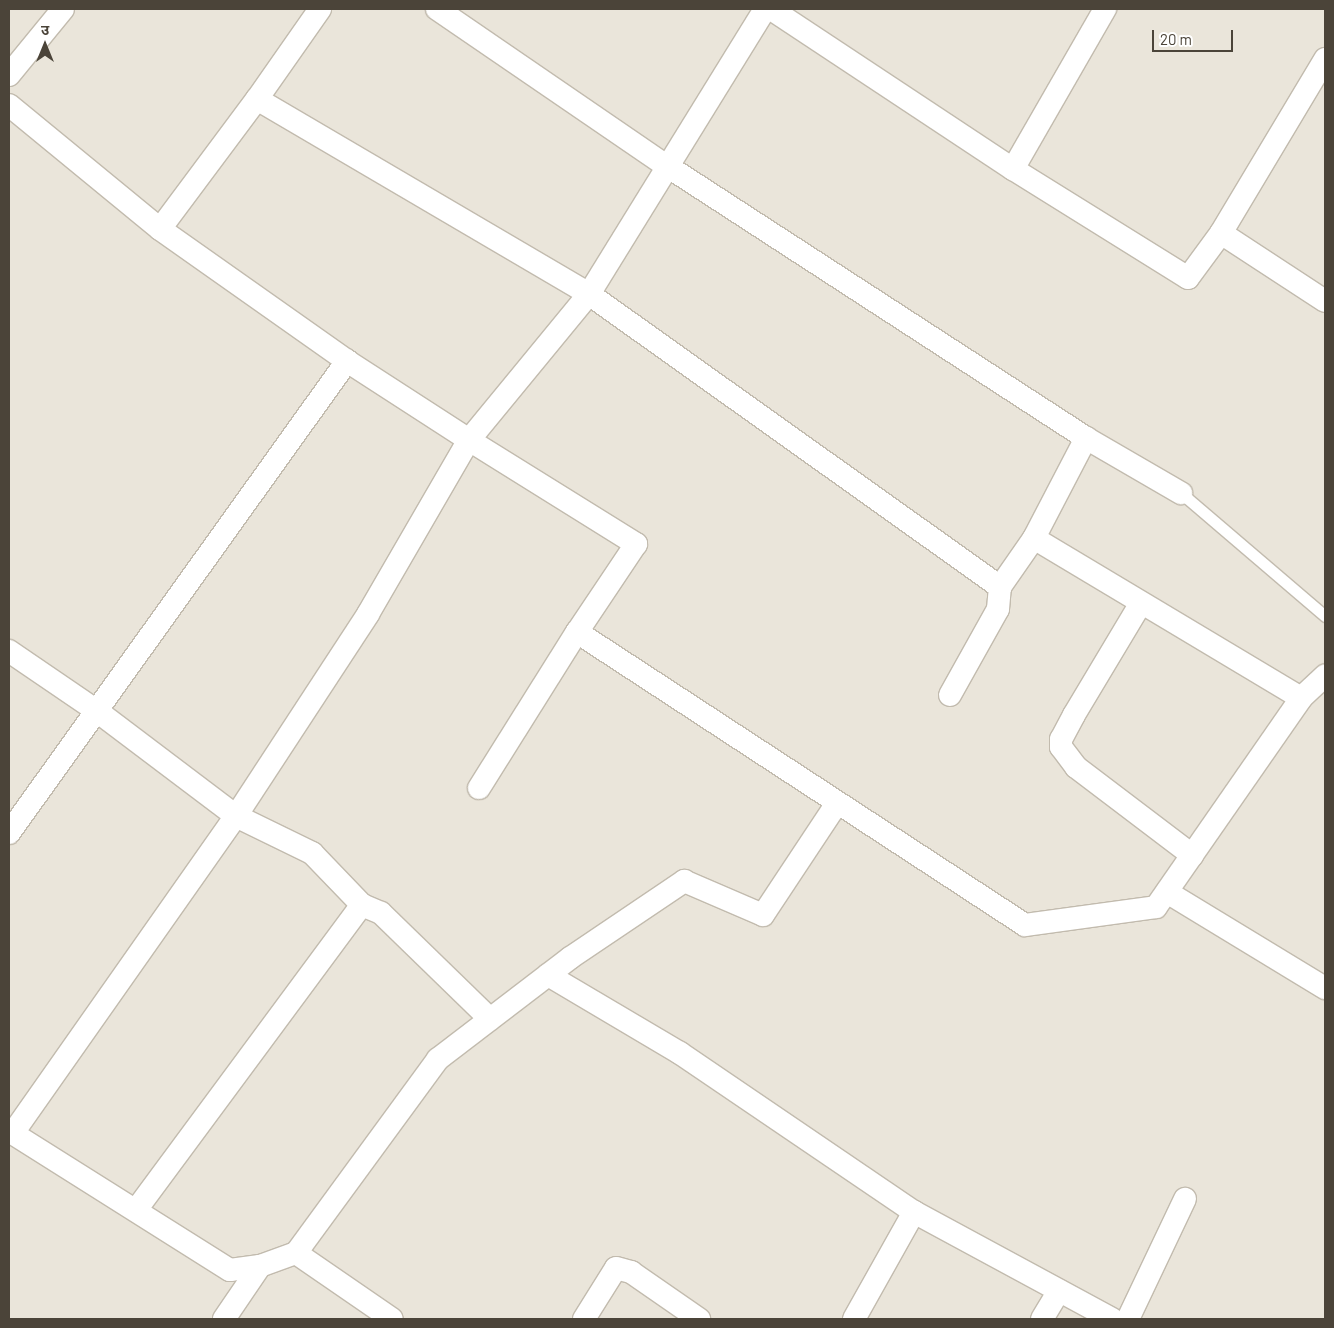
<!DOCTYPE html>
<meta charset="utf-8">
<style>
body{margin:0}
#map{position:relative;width:1334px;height:1328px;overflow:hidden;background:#f6f3ec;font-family:Barlow,"Noto Sans Devanagari",sans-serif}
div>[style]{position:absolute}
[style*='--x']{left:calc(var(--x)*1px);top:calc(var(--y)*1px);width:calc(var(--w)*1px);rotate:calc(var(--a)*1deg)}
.residential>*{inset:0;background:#eae5da}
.roads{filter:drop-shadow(1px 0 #c2bbae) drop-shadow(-1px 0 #c2bbae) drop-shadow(0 1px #c2bbae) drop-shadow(0 -1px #c2bbae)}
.lane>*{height:11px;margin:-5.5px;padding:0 5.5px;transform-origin:5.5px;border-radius:5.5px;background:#fff}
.street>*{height:22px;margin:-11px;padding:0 11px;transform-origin:11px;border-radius:11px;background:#fff}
span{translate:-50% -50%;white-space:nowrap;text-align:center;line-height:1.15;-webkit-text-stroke:4.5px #fff;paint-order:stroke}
.frame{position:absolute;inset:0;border:10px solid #4b4439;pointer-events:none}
.north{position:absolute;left:20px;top:20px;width:50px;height:50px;-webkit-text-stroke:4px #fff;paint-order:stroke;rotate:0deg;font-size:14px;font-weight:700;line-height:20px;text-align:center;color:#4b4439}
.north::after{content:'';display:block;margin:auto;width:18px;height:22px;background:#4b4439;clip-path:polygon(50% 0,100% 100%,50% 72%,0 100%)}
.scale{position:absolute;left:1152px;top:30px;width:81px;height:22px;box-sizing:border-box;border:2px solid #4b4439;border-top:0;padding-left:6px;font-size:15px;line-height:18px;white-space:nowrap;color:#4b4439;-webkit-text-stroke:4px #fff;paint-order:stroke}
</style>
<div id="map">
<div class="residential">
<i style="clip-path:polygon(9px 9px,1325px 9px,1325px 1319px,9px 1319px)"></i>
</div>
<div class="roads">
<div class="lane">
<i style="--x:1181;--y:493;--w:189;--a:40.5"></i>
</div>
<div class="street">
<i style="--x:771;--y:9;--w:290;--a:33.5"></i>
<i style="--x:1013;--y:169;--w:206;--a:31.9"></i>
<i style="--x:1188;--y:278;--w:56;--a:-53.7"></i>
<i style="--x:1221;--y:233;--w:203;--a:-59.1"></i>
<i style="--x:9;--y:75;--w:85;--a:-50.7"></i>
<i style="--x:257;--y:99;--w:385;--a:30.4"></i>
<i style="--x:589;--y:294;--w:505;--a:35.48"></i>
<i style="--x:9;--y:105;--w:195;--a:39.4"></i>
<i style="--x:160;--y:229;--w:229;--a:35.2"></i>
<i style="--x:347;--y:361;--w:145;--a:32.9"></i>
<i style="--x:469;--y:440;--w:189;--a:-50.6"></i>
<i style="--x:589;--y:294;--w:335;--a:-58.3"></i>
<i style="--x:1013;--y:169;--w:185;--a:-60.1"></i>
<i style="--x:160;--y:229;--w:162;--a:-53.3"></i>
<i style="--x:257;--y:99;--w:110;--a:-55"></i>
<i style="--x:1221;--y:233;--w:124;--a:33.2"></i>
<i style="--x:1086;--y:438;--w:110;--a:30.1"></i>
<i style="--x:1141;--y:603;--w:131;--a:120.9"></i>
<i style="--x:1074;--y:715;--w:27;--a:118"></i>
<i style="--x:1061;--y:739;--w:8;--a:90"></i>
<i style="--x:1061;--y:747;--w:25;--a:53"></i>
<i style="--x:1076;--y:767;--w:146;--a:37.2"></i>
<i style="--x:9;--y:651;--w:107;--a:34.3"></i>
<i style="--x:97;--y:711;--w:174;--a:37.1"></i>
<i style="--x:236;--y:816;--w:85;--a:26"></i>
<i style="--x:312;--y:853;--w:72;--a:46.1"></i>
<i style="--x:362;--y:905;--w:21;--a:23"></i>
<i style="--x:381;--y:913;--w:152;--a:44.2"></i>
<i style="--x:950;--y:695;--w:98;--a:-60.8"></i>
<i style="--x:998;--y:609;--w:22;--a:-85"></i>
<i style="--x:1000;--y:587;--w:60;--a:-55.2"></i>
<i style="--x:1301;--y:698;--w:33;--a:-43"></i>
<i style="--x:479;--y:788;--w:184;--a:-57.9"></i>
<i style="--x:9;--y:833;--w:581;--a:-54.39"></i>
<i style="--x:1167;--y:892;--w:185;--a:31.3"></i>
<i style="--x:548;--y:975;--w:153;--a:30.6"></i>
<i style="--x:680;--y:1053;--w:283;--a:34.2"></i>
<i style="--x:914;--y:1212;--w:225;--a:28.4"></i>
<i style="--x:9;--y:1131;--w:261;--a:32.2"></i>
<i style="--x:230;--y:1270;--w:30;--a:-8"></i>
<i style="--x:260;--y:1266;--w:38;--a:-20"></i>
<i style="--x:296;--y:1253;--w:116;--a:34.5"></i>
<i style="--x:13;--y:1133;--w:388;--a:-54.9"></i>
<i style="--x:236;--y:816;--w:241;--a:-56.8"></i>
<i style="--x:368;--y:614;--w:201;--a:-59.9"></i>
<i style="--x:469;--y:440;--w:197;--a:31.9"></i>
<i style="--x:636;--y:544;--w:106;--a:123.8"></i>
<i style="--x:577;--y:632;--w:535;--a:33.19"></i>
<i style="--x:1025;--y:925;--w:132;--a:-7.8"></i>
<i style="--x:1156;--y:907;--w:254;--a:-55.2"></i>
<i style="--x:1301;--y:698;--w:311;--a:-149.1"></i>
<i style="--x:1034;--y:538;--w:113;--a:-62.5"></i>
<i style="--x:1086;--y:438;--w:498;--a:-147"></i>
<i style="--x:668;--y:167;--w:280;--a:-145.6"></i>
<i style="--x:136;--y:1210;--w:380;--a:-53.5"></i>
<i style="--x:296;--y:1253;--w:240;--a:-53.8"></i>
<i style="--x:438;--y:1059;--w:166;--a:-37.4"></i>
<i style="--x:570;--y:958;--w:138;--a:-34"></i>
<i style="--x:684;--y:881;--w:86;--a:23.3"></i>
<i style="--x:763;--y:915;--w:134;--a:-56.5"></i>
<i style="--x:224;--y:1319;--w:64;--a:-55.8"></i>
<i style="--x:584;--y:1319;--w:60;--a:-57.9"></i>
<i style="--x:616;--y:1268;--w:16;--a:15"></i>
<i style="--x:631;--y:1272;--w:83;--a:34.7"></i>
<i style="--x:854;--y:1319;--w:123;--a:-60.7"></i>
<i style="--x:1042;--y:1319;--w:33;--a:-59"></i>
<i style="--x:1128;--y:1319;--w:133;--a:-64.6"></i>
</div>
</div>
<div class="frame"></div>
<div class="north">उ</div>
<div class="scale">20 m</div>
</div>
